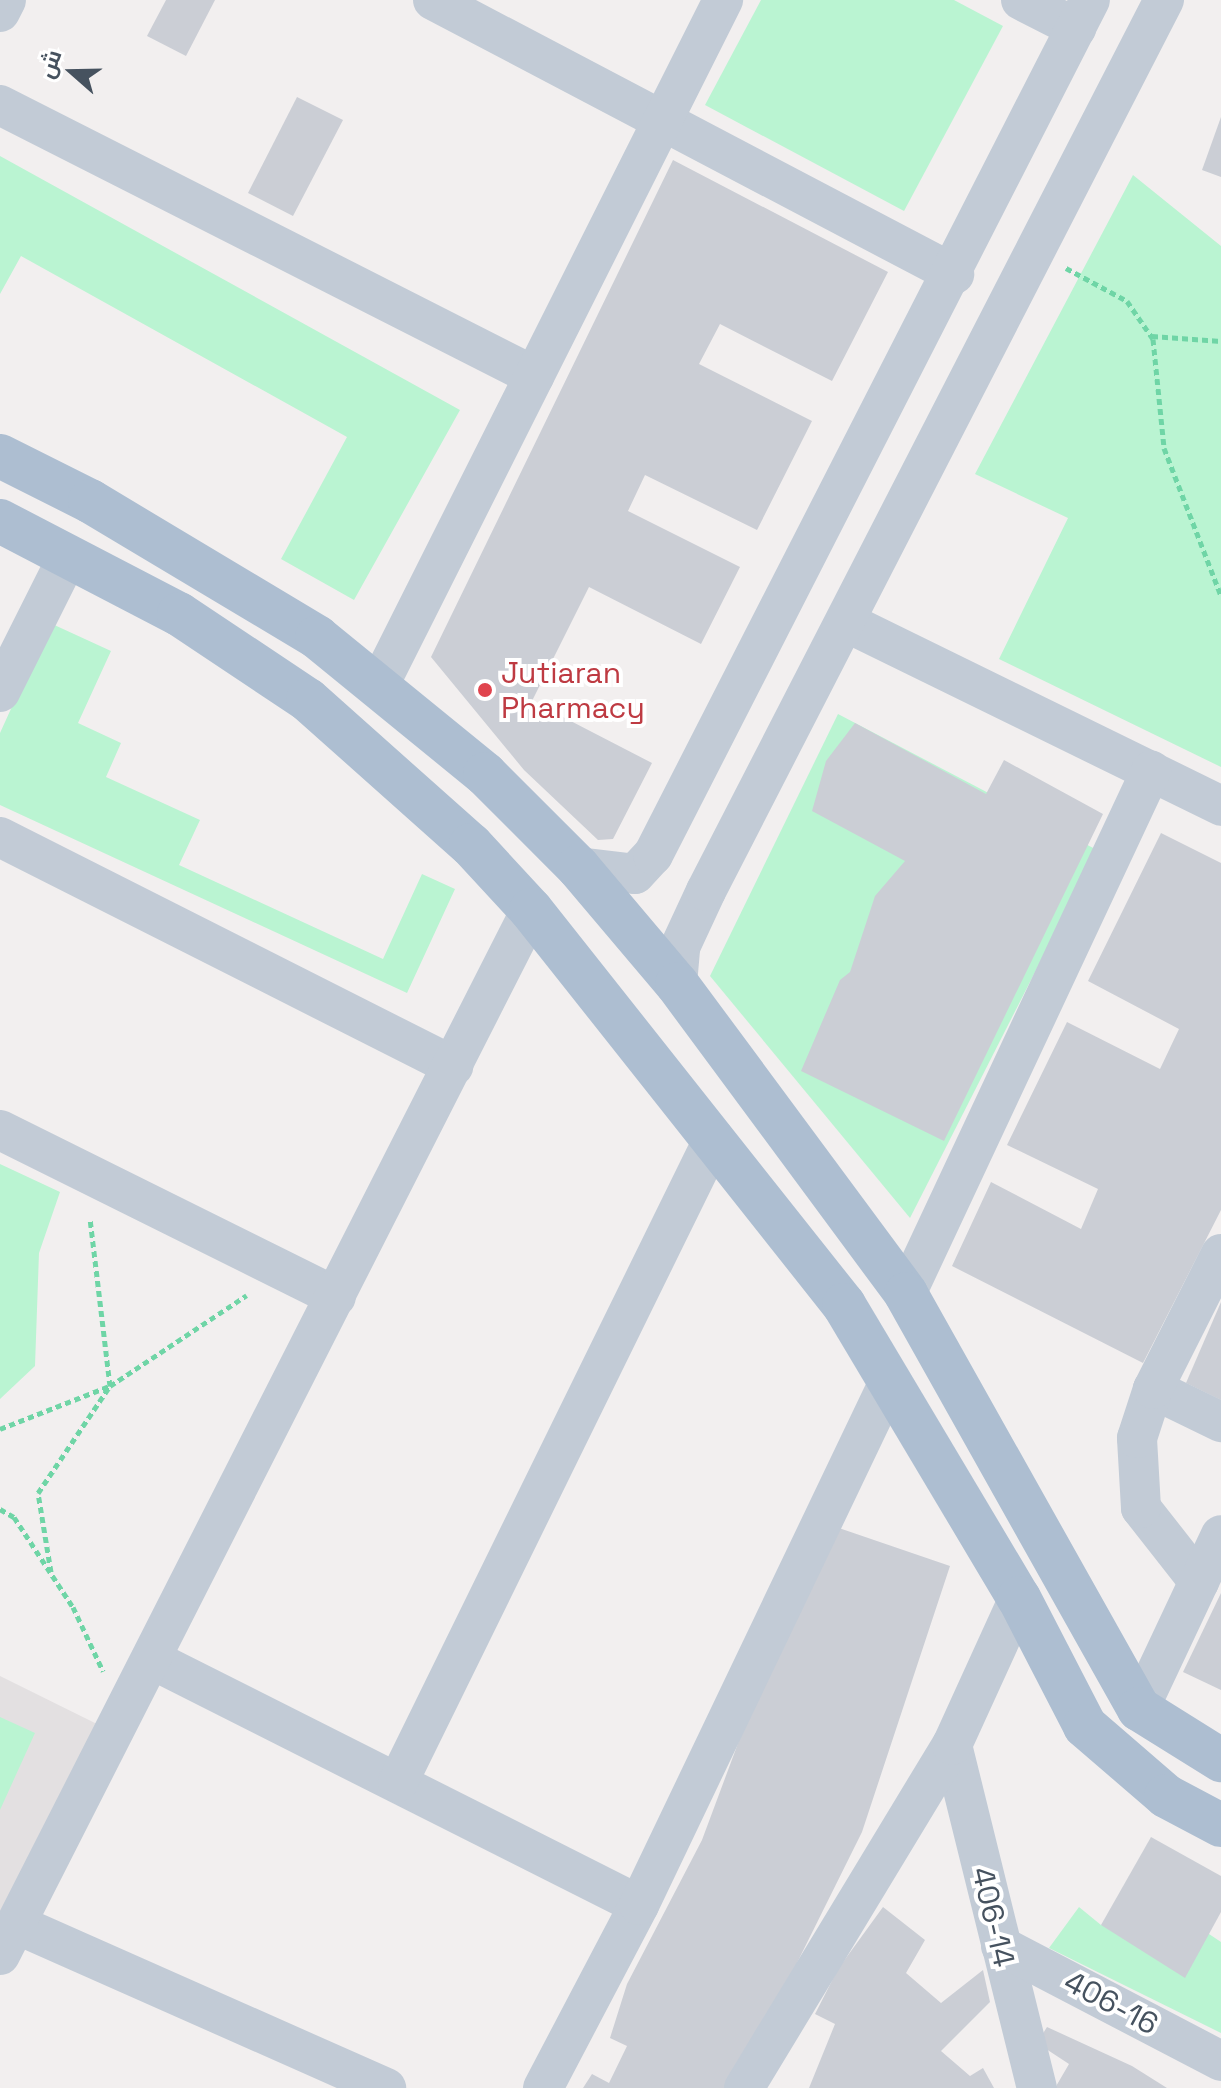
<!DOCTYPE html>
<meta charset="utf-8">
<style>
body{margin:0}
#map{position:relative;width:1221px;height:2088px;overflow:hidden;background:#f2efef;font-family:"Space Grotesk",Cairo,sans-serif}
div>[style]{position:absolute}
[style*='--x']{left:calc(var(--x)*1px);top:calc(var(--y)*1px);width:calc(var(--w)*1px);rotate:calc(var(--a)*1deg)}
.education>*{inset:0;background:#e3e0e1}
.green>*{inset:0;background:#baf4d2}
.building>*{inset:0;background:#cbced5}
.path>*{height:5px;margin-top:-2.5px;transform-origin:0;background:repeating-linear-gradient(90deg,#6fd5a6 0 6px,transparent 0 10px)}
.minor>*{height:40px;margin:-20px;padding:0 20px;transform-origin:20px;border-radius:20px;background:#c2cbd6}
.major>*{height:44px;margin:-22px;padding:0 22px;transform-origin:22px;border-radius:22px;background:#adbed1}
.dots>*{width:22px;height:22px;translate:-50% -50%;box-sizing:border-box;border:4px solid #fff;border-radius:50%}
span{translate:-50% -50%;white-space:nowrap;text-align:center;line-height:1.15;-webkit-text-stroke:8px #fff;paint-order:stroke}
.health-label{font-size:30px;color:#be3a42}
.left{translate:0 -50%;text-align:left}
.street-label{font-size:30px;color:#46525f}
.north{position:absolute;left:32px;top:32px;width:80px;height:80px;-webkit-text-stroke:6px #fff;paint-order:stroke;rotate:290deg;font-size:22px;font-weight:700;line-height:32px;text-align:center;color:#46525f}
.north::after{content:'';display:block;margin:auto;width:28px;height:36px;background:#46525f;clip-path:polygon(50% 0,100% 100%,50% 72%,0 100%)}
</style>
<div id="map">
<div class="education">
<i style="clip-path:polygon(0 1676px,99px 1725px,0 1922px)"></i>
</div>
<div class="green">
<i style="clip-path:polygon(761px 0,954px 0,1003px 26px,904px 211px,705px 105px)"></i>
<i style="clip-path:polygon(0 156px,460px 410px,354px 600px,281px 559px,347px 437px,21px 256px,0 294px)"></i>
<i style="clip-path:polygon(1133px 175px,1221px 246px,1221px 767px,999px 659px,1068px 518px,975px 474px)"></i>
<i style="clip-path:polygon(50px 623px,111px 651px,78px 723px,121px 743px,106px 777px,200px 820px,179px 865px,383px 959px,422px 874px,455px 889px,407px 993px,0 805px,0 733px)"></i>
<i style="clip-path:polygon(838px 714px,1097px 850px,910px 1218px,710px 976px)"></i>
<i style="clip-path:polygon(0 1164px,60px 1192px,39px 1253px,35px 1366px,0 1399px)"></i>
<i style="clip-path:polygon(0 1717px,35px 1733px,0 1810px)"></i>
<i style="clip-path:polygon(1079px 1907px,1101px 1925px,1209px 1934px,1221px 1942px,1221px 2033px,1049px 1948px)"></i>
</div>
<div class="building">
<i style="clip-path:polygon(166px 0,215px 0,186px 56px,147px 36px)"></i>
<i style="clip-path:polygon(297px 97px,343px 120px,293px 216px,248px 193px)"></i>
<i style="clip-path:polygon(1221px 117px,1221px 177px,1202px 170px)"></i>
<i style="clip-path:polygon(673px 160px,888px 272px,832px 381px,720px 324px,699px 364px,812px 421px,757px 530px,645px 475px,628px 511px,740px 567px,701px 644px,589px 587px,532px 701px,652px 763px,613px 839px,598px 840px,524px 770px,431px 657px)"></i>
<i style="clip-path:polygon(855px 723px,986px 794px,1004px 760px,1103px 814px,944px 1141px,801px 1071px,840px 980px,850px 972px,875px 896px,905px 861px,812px 811px,826px 761px)"></i>
<i style="clip-path:polygon(1161px 833px,1221px 863px,1221px 1210px,1143px 1363px,952px 1266px,991px 1182px,1081px 1229px,1098px 1189px,1007px 1145px,1067px 1022px,1160px 1069px,1179px 1029px,1088px 981px)"></i>
<i style="clip-path:polygon(1221px 1302px,1221px 1400px,1186px 1383px)"></i>
<i style="clip-path:polygon(836px 1527px,950px 1566px,862px 1832px,791px 1975px,725px 2088px,583px 2088px,592px 2074px,609px 2083px,627px 2046px,610px 2038px,627px 1984px,702px 1840px,740px 1738px)"></i>
<i style="clip-path:polygon(1221px 1593px,1221px 1690px,1183px 1672px)"></i>
<i style="clip-path:polygon(1151px 1837px,1221px 1876px,1221px 1912px,1185px 1978px,1101px 1925px)"></i>
<i style="clip-path:polygon(883px 1907px,925px 1940px,906px 1973px,941px 2003px,983px 1970px,990px 2002px,941px 2051px,970px 2076px,983px 2068px,994px 2088px,809px 2088px,835px 2024px,815px 2014px,838px 1969px)"></i>
<i style="clip-path:polygon(1047px 2027px,1132px 2066px,1167px 2088px,1055px 2088px,1069px 2064px,1037px 2043px)"></i>
</div>
<div class="path">
<i style="--x:1066;--y:268;--w:69;--a:28.4"></i>
<i style="--x:1127;--y:301;--w:46;--a:55.6"></i>
<i style="--x:1153;--y:339;--w:110;--a:84.2"></i>
<i style="--x:1164;--y:448;--w:159;--a:68.9"></i>
<i style="--x:1152;--y:336;--w:69;--a:4.1"></i>
<i style="--x:0;--y:1429;--w:118;--a:-21.4"></i>
<i style="--x:110;--y:1386;--w:164;--a:-33.6"></i>
<i style="--x:0;--y:1509;--w:16;--a:30"></i>
<i style="--x:14;--y:1517;--w:108;--a:56.8"></i>
<i style="--x:73;--y:1607;--w:71;--a:64.9"></i>
<i style="--x:51;--y:1572;--w:80;--a:-99.3"></i>
<i style="--x:38;--y:1493;--w:129;--a:-56.1"></i>
<i style="--x:110;--y:1386;--w:169;--a:-96.8"></i>
</div>
<div class="minor">
<i style="--x:433;--y:0;--w:589;--a:27.74"></i>
<i style="--x:1021;--y:0;--w:62;--a:27"></i>
<i style="--x:0;--y:12;--w:13;--a:-63"></i>
<i style="--x:0;--y:105;--w:599;--a:26.91"></i>
<i style="--x:846;--y:622;--w:418;--a:26.1"></i>
<i style="--x:378;--y:687;--w:769;--a:-63.33"></i>
<i style="--x:0;--y:692;--w:152;--a:-63.4"></i>
<i style="--x:0;--y:837;--w:508;--a:26.82"></i>
<i style="--x:578;--y:867;--w:57;--a:7"></i>
<i style="--x:635;--y:874;--w:26;--a:-47"></i>
<i style="--x:653;--y:855;--w:960;--a:-62.93"></i>
<i style="--x:677;--y:984;--w:37;--a:-85"></i>
<i style="--x:680;--y:947;--w:62;--a:-65.1"></i>
<i style="--x:706;--y:891;--w:1002;--a:-62.8"></i>
<i style="--x:0;--y:1130;--w:375;--a:26.4"></i>
<i style="--x:906;--y:1294;--w:578;--a:-64.9"></i>
<i style="--x:1153;--y:1389;--w:76;--a:25.9"></i>
<i style="--x:1199;--y:1582;--w:94;--a:-128.1"></i>
<i style="--x:1141;--y:1508;--w:70;--a:-93.3"></i>
<i style="--x:1137;--y:1438;--w:52;--a:-71.9"></i>
<i style="--x:1153;--y:1389;--w:151;--a:-63.3"></i>
<i style="--x:151;--y:1659;--w:546;--a:26.75"></i>
<i style="--x:1139;--y:1709;--w:192;--a:-64.8"></i>
<i style="--x:952;--y:1745;--w:353;--a:76.1"></i>
<i style="--x:398;--y:1782;--w:717;--a:-63.86"></i>
<i style="--x:16;--y:1924;--w:405;--a:23.9"></i>
<i style="--x:1001;--y:1946;--w:248;--a:27.6"></i>
<i style="--x:0;--y:1955;--w:1172;--a:-63.06"></i>
<i style="--x:543;--y:2088;--w:207;--a:-62.3"></i>
<i style="--x:639;--y:1905;--w:582;--a:-64.45"></i>
<i style="--x:744;--y:2088;--w:401;--a:-58.8"></i>
<i style="--x:952;--y:1745;--w:162;--a:-65.5"></i>
</div>
<div class="major">
<i style="--x:0;--y:456;--w:101;--a:26.6"></i>
<i style="--x:90;--y:501;--w:265;--a:30.9"></i>
<i style="--x:317;--y:637;--w:217;--a:39.2"></i>
<i style="--x:485;--y:774;--w:132;--a:45"></i>
<i style="--x:578;--y:867;--w:153;--a:49.8"></i>
<i style="--x:677;--y:984;--w:385;--a:53.5"></i>
<i style="--x:906;--y:1294;--w:476;--a:60.7"></i>
<i style="--x:1139;--y:1709;--w:97;--a:31.9"></i>
<i style="--x:0;--y:521;--w:202;--a:27.5"></i>
<i style="--x:179;--y:614;--w:155;--a:33.7"></i>
<i style="--x:308;--y:700;--w:218;--a:41.7"></i>
<i style="--x:471;--y:845;--w:88;--a:47.3"></i>
<i style="--x:531;--y:910;--w:504;--a:51.61"></i>
<i style="--x:844;--y:1305;--w:341;--a:59.2"></i>
<i style="--x:1019;--y:1598;--w:144;--a:62.7"></i>
<i style="--x:1085;--y:1726;--w:107;--a:40.8"></i>
<i style="--x:1166;--y:1796;--w:62;--a:27.8"></i>
</div>
<div class="dots">
<i style="left:485px;top:690px;background:#e0444e"></i>
</div>
<div class="health-label">
<span class="left" style="left:501px;top:690px">Jutiaran<br>Pharmacy</span>
</div>
<div class="street-label">
<span style="left:993px;top:1917px;rotate:77deg">406-14</span>
<span style="left:1111px;top:2003px;rotate:28deg">406-16</span>
</div>
<div class="north">ش</div>
</div>
